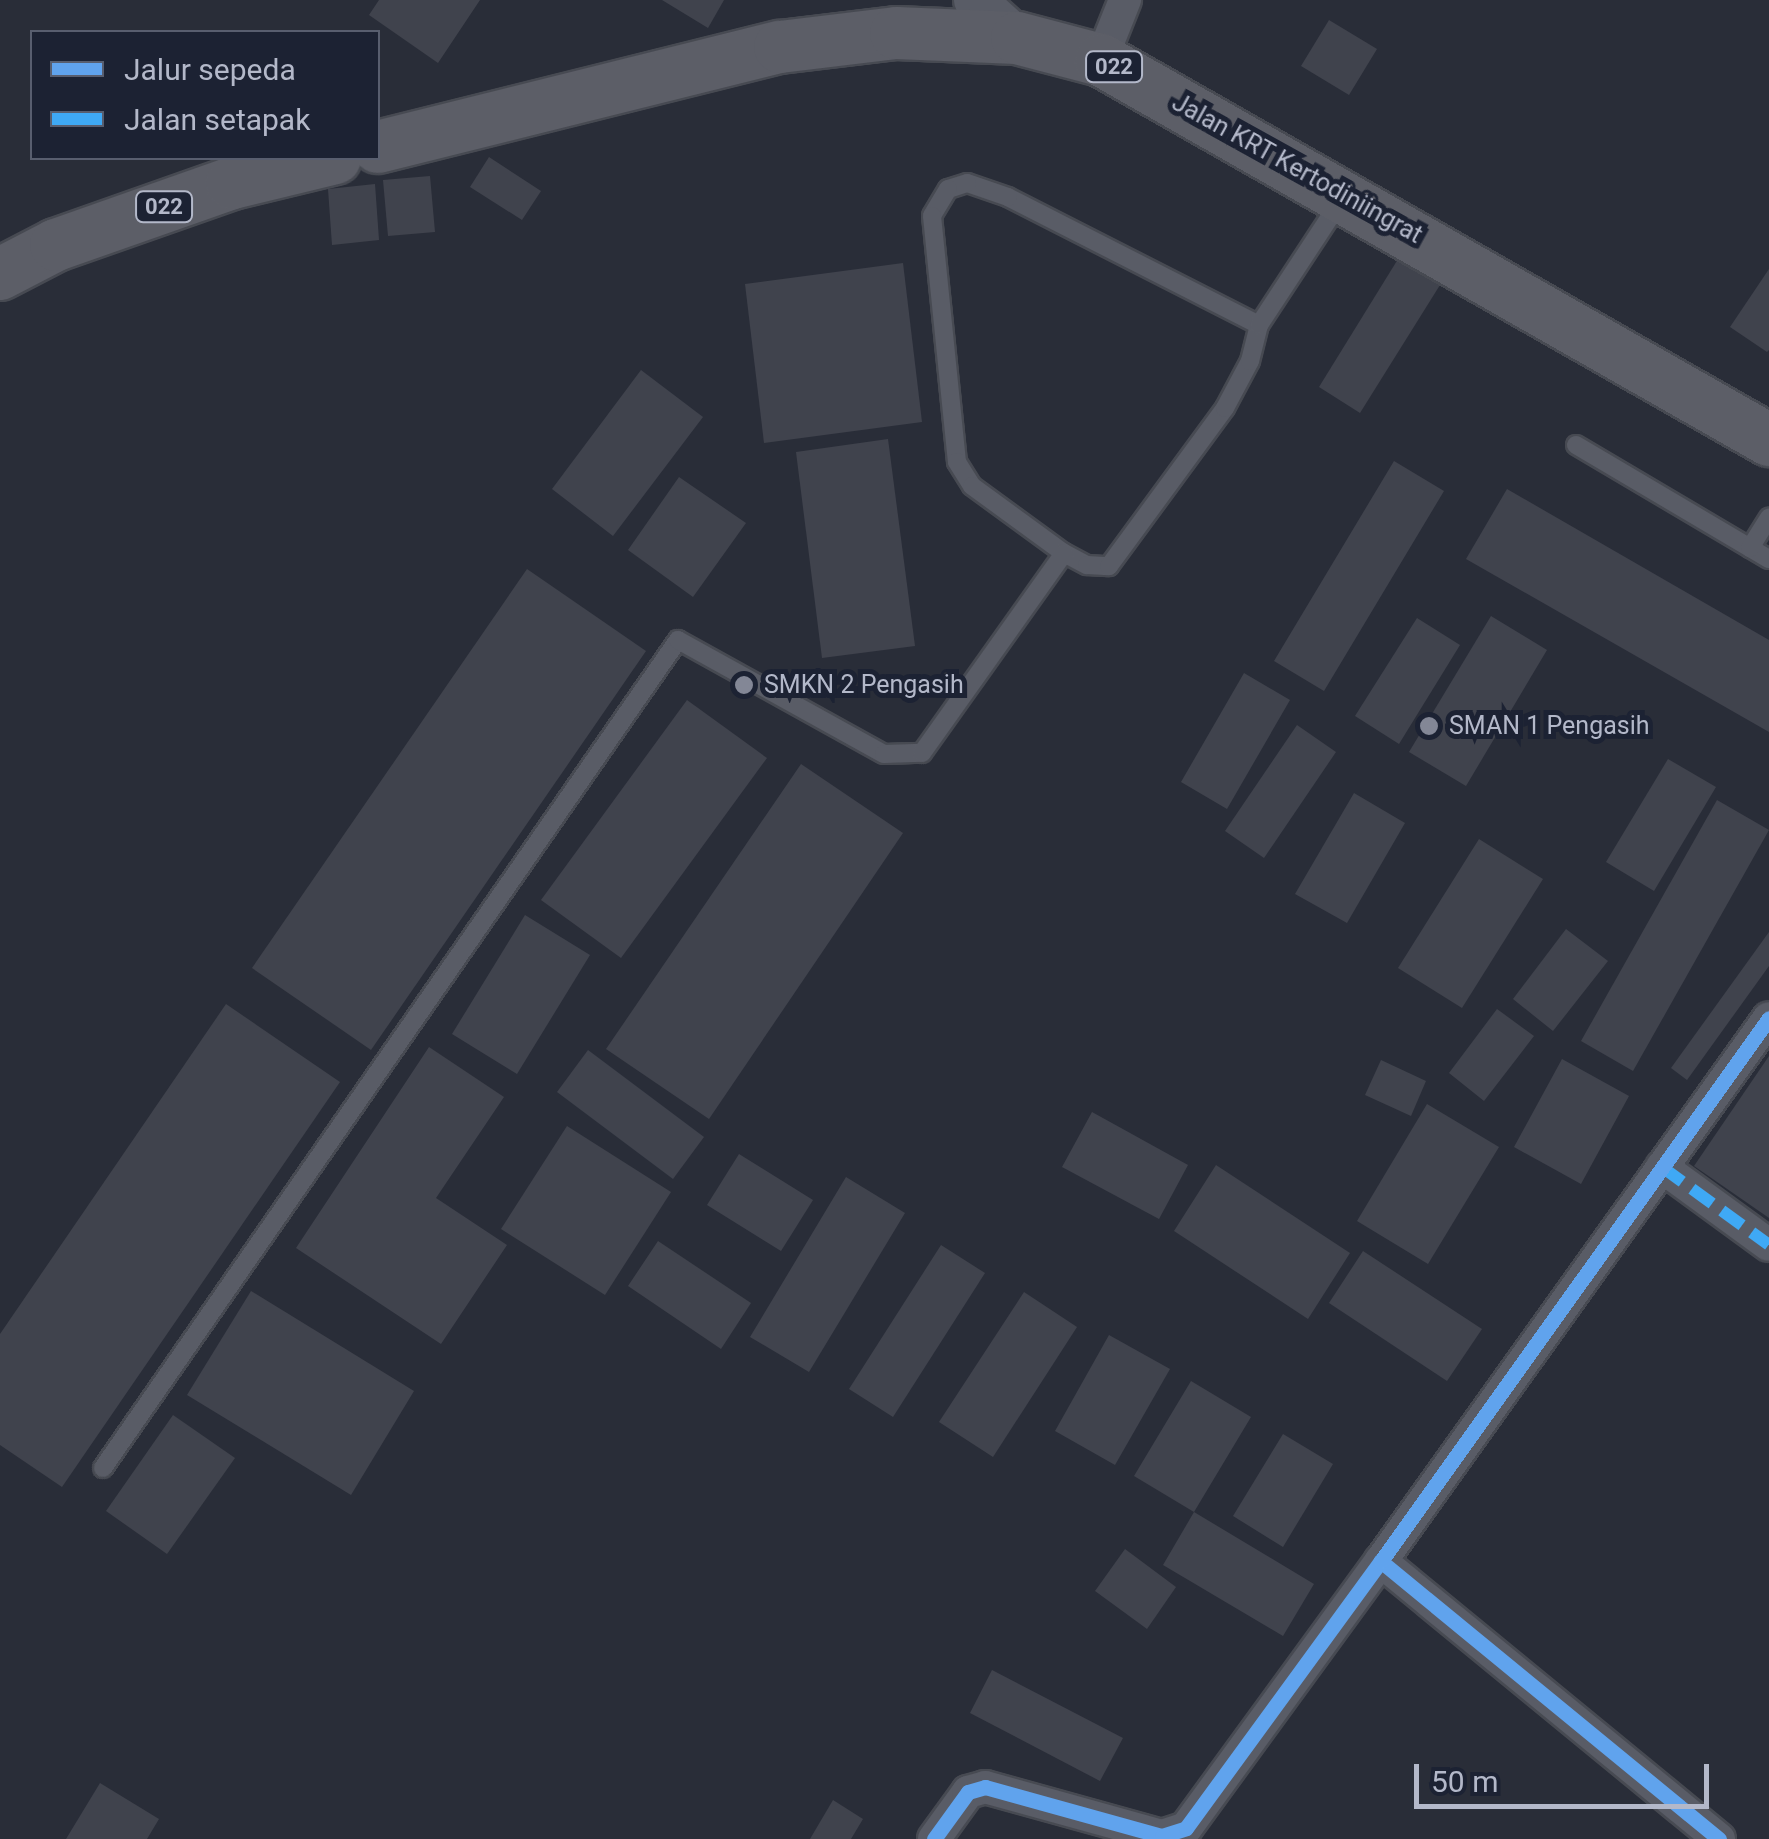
<!DOCTYPE html>
<style>
body{margin:0}
#map{position:relative;width:1769px;height:1839px;overflow:hidden;background:#292d38;font-family:Roboto,sans-serif}
div>[style]{position:absolute}
[style*='--x']{left:calc(var(--x)*1px);top:calc(var(--y)*1px);width:calc(var(--w)*1px);rotate:calc(var(--a)*1deg)}
.building>*{inset:0;background:#40434d}
.roads{filter:drop-shadow(2px 0 #474a52) drop-shadow(-2px 0 #474a52) drop-shadow(0 2px #474a52) drop-shadow(0 -2px #474a52)}
.service>*{height:18px;margin:-9px;padding:0 9px;transform-origin:9px;border-radius:9px;background:#595c66}
.minor>*{height:32px;margin:-16px;padding:0 16px;transform-origin:16px;border-radius:16px;background:#595c66}
.tertiary>*{height:42px;margin:-21px;padding:0 21px;transform-origin:21px;border-radius:21px;background:#595c66}
.primary>*{height:52px;margin:-26px;padding:0 26px;transform-origin:26px;border-radius:26px;background:#5c5e67}
.quiet>*{height:12px;margin-top:-6px;transform-origin:0;background:repeating-linear-gradient(90deg,#3fa9f5 0 25px,transparent 0 37px)}
.cycleway>*{height:15px;margin:-7.5px;padding:0 7.5px;transform-origin:7.5px;border-radius:7.5px;background:#60a3ed}
.dots>*{width:28px;height:28px;translate:-50% -50%;box-sizing:border-box;border:5px solid #1c2233;border-radius:50%}
span{translate:-50% -50%;white-space:nowrap;text-align:center;line-height:1.15;-webkit-text-stroke:10px #1c2233;paint-order:stroke}
.shield-label span{padding:2px 8px;background:#1c2233;border:2px solid;border-radius:8px;-webkit-text-stroke-width:0}
.shield-label{font-size:22px;color:#b3b8c9;font-weight:700}
.street-label{font-size:25px;color:#b3b8c9}
.poi-label{font-size:25px;color:#b3b8c9}
.left{translate:0 -50%;text-align:left}
.legend{position:absolute;left:30px;top:30px;width:350px;height:130px;box-sizing:border-box;background:#1c2233;border:2px solid #585e6f;margin:0;padding:12px 18px;list-style:none;font-size:30px;color:#b3b8c9}
.legend li{display:flex;align-items:center;gap:20px;height:50px}
.legend b{width:50px;border:2px solid #585e6f}
.scale{position:absolute;left:1414px;top:1764px;width:295px;height:45px;box-sizing:border-box;border:5px solid #b3b8c9;border-top:0;padding-left:12px;font-size:30px;line-height:35px;white-space:nowrap;color:#b3b8c9;-webkit-text-stroke:8px #1c2233;paint-order:stroke}
</style>
<div id="map">
<div class="building">
<i style="clip-path:polygon(379px 0,480px 0,438px 63px,369px 15px)"></i>
<i style="clip-path:polygon(662px 0,724px 0,708px 28px)"></i>
<i style="clip-path:polygon(1329px 20px,1377px 49px,1349px 95px,1301px 66px)"></i>
<i style="clip-path:polygon(489px 157px,541px 191px,522px 220px,470px 187px)"></i>
<i style="clip-path:polygon(430px 176px,435px 232px,388px 236px,383px 180px)"></i>
<i style="clip-path:polygon(375px 184px,379px 240px,332px 245px,328px 189px)"></i>
<i style="clip-path:polygon(1403px 251px,1445px 277px,1360px 413px,1319px 387px)"></i>
<i style="clip-path:polygon(903px 263px,922px 422px,764px 443px,745px 284px)"></i>
<i style="clip-path:polygon(1769px 269px,1769px 350px,1767px 352px,1730px 327px)"></i>
<i style="clip-path:polygon(641px 370px,703px 417px,613px 536px,552px 489px)"></i>
<i style="clip-path:polygon(888px 439px,915px 646px,822px 658px,796px 452px)"></i>
<i style="clip-path:polygon(1394px 461px,1444px 491px,1324px 691px,1274px 661px)"></i>
<i style="clip-path:polygon(679px 477px,746px 523px,693px 597px,628px 550px)"></i>
<i style="clip-path:polygon(1507px 489px,1769px 640px,1769px 732px,1466px 559px)"></i>
<i style="clip-path:polygon(527px 569px,646px 651px,371px 1050px,252px 968px)"></i>
<i style="clip-path:polygon(1491px 616px,1547px 650px,1466px 786px,1409px 752px)"></i>
<i style="clip-path:polygon(1417px 618px,1460px 645px,1399px 744px,1355px 716px)"></i>
<i style="clip-path:polygon(1244px 673px,1290px 700px,1227px 809px,1181px 782px)"></i>
<i style="clip-path:polygon(687px 700px,767px 758px,621px 958px,541px 900px)"></i>
<i style="clip-path:polygon(1297px 725px,1336px 752px,1264px 858px,1225px 831px)"></i>
<i style="clip-path:polygon(1668px 759px,1716px 787px,1654px 891px,1606px 862px)"></i>
<i style="clip-path:polygon(801px 764px,903px 833px,709px 1119px,606px 1049px)"></i>
<i style="clip-path:polygon(1354px 793px,1405px 823px,1347px 923px,1295px 894px)"></i>
<i style="clip-path:polygon(1717px 800px,1769px 830px,1633px 1071px,1581px 1041px)"></i>
<i style="clip-path:polygon(1479px 839px,1543px 879px,1462px 1008px,1398px 968px)"></i>
<i style="clip-path:polygon(525px 915px,590px 955px,517px 1074px,452px 1034px)"></i>
<i style="clip-path:polygon(1566px 929px,1608px 961px,1553px 1031px,1513px 999px)"></i>
<i style="clip-path:polygon(1769px 932px,1769px 966px,1687px 1080px,1671px 1068px)"></i>
<i style="clip-path:polygon(226px 1004px,340px 1082px,62px 1487px,0 1445px,0 1334px)"></i>
<i style="clip-path:polygon(1497px 1009px,1534px 1036px,1484px 1101px,1449px 1073px)"></i>
<i style="clip-path:polygon(429px 1047px,504px 1097px,436px 1198px,507px 1245px,441px 1344px,296px 1248px)"></i>
<i style="clip-path:polygon(588px 1050px,704px 1137px,673px 1179px,557px 1092px)"></i>
<i style="clip-path:polygon(1769px 1056px,1769px 1218px,1694px 1166px)"></i>
<i style="clip-path:polygon(1562px 1059px,1629px 1096px,1581px 1184px,1514px 1147px)"></i>
<i style="clip-path:polygon(1381px 1060px,1426px 1081px,1411px 1116px,1365px 1095px)"></i>
<i style="clip-path:polygon(1427px 1104px,1499px 1147px,1428px 1264px,1357px 1221px)"></i>
<i style="clip-path:polygon(1092px 1112px,1188px 1165px,1159px 1219px,1062px 1167px)"></i>
<i style="clip-path:polygon(567px 1126px,671px 1192px,605px 1295px,501px 1229px)"></i>
<i style="clip-path:polygon(739px 1154px,813px 1200px,781px 1251px,707px 1205px)"></i>
<i style="clip-path:polygon(1216px 1165px,1350px 1253px,1308px 1319px,1174px 1231px)"></i>
<i style="clip-path:polygon(846px 1177px,905px 1213px,809px 1372px,750px 1337px)"></i>
<i style="clip-path:polygon(658px 1241px,751px 1303px,721px 1349px,628px 1286px)"></i>
<i style="clip-path:polygon(941px 1245px,985px 1273px,893px 1417px,849px 1389px)"></i>
<i style="clip-path:polygon(1363px 1251px,1482px 1329px,1447px 1381px,1329px 1303px)"></i>
<i style="clip-path:polygon(251px 1291px,414px 1391px,351px 1495px,187px 1395px)"></i>
<i style="clip-path:polygon(1024px 1292px,1077px 1327px,993px 1457px,939px 1422px)"></i>
<i style="clip-path:polygon(1109px 1335px,1170px 1369px,1115px 1465px,1055px 1431px)"></i>
<i style="clip-path:polygon(1191px 1381px,1251px 1417px,1194px 1512px,1134px 1476px)"></i>
<i style="clip-path:polygon(173px 1415px,235px 1458px,167px 1554px,106px 1511px)"></i>
<i style="clip-path:polygon(1283px 1434px,1333px 1464px,1283px 1547px,1233px 1516px)"></i>
<i style="clip-path:polygon(1194px 1512px,1314px 1584px,1283px 1636px,1163px 1565px)"></i>
<i style="clip-path:polygon(1125px 1549px,1176px 1587px,1147px 1629px,1095px 1591px)"></i>
<i style="clip-path:polygon(992px 1670px,1123px 1738px,1100px 1781px,970px 1713px)"></i>
<i style="clip-path:polygon(100px 1783px,159px 1819px,147px 1839px,66px 1839px)"></i>
<i style="clip-path:polygon(833px 1800px,863px 1819px,851px 1839px,810px 1839px)"></i>
</div>
<div class="roads">
<div class="service">
<i style="--x:1259;--y:325;--w:282;--a:-153"></i>
<i style="--x:1008;--y:197;--w:43;--a:-161.1"></i>
<i style="--x:967;--y:183;--w:20;--a:162"></i>
<i style="--x:948;--y:189;--w:31;--a:121"></i>
<i style="--x:932;--y:216;--w:247;--a:84.2"></i>
<i style="--x:957;--y:462;--w:28;--a:58"></i>
<i style="--x:972;--y:486;--w:114;--a:36.1"></i>
<i style="--x:1064;--y:553;--w:26;--a:28"></i>
<i style="--x:1087;--y:565;--w:22;--a:3"></i>
<i style="--x:1109;--y:566;--w:196;--a:-53.7"></i>
<i style="--x:1225;--y:408;--w:53;--a:-62"></i>
<i style="--x:1250;--y:361;--w:37;--a:-76"></i>
<i style="--x:1259;--y:325;--w:149;--a:-56.7"></i>
<i style="--x:1576;--y:445;--w:224;--a:30.6"></i>
<i style="--x:1750;--y:548;--w:36;--a:-58"></i>
<i style="--x:103;--y:1468;--w:1008;--a:-55.22"></i>
<i style="--x:678;--y:640;--w:235;--a:29"></i>
<i style="--x:884;--y:754;--w:38;--a:-2"></i>
<i style="--x:922;--y:753;--w:245;--a:-54.6"></i>
</div>
<div class="minor">
<i style="--x:1101;--y:60;--w:65;--a:-68.2"></i>
<i style="--x:1662;--y:1167;--w:132;--a:36.1"></i>
<i style="--x:934;--y:1839;--w:58;--a:-54.1"></i>
<i style="--x:968;--y:1792;--w:18;--a:-16"></i>
<i style="--x:985;--y:1787;--w:184;--a:15.5"></i>
<i style="--x:1162;--y:1836;--w:25;--a:-18"></i>
<i style="--x:1186;--y:1828;--w:331;--a:-53.9"></i>
<i style="--x:1719;--y:1839;--w:438;--a:-140.6"></i>
<i style="--x:1381;--y:1561;--w:667;--a:-54.45"></i>
</div>
<div class="tertiary">
<i style="--x:975;--y:0;--w:57;--a:42.1"></i>
</div>
<div class="primary">
<i style="--x:378;--y:147;--w:414;--a:-14"></i>
<i style="--x:780;--y:47;--w:117;--a:-6.9"></i>
<i style="--x:896;--y:33;--w:121;--a:2.4"></i>
<i style="--x:1017;--y:38;--w:87;--a:14.7"></i>
<i style="--x:1101;--y:60;--w:769;--a:29.63"></i>
<i style="--x:0;--y:274;--w:63;--a:-27.4"></i>
<i style="--x:56;--y:245;--w:187;--a:-19.4"></i>
<i style="--x:232;--y:183;--w:106;--a:-13.6"></i>
</div>
</div>
<div class="quiet">
<i style="--x:1662;--y:1167;--w:132;--a:36.1"></i>
</div>
<div class="cycleway">
<i style="--x:934;--y:1839;--w:58;--a:-54.1"></i>
<i style="--x:968;--y:1792;--w:18;--a:-16"></i>
<i style="--x:985;--y:1787;--w:184;--a:15.5"></i>
<i style="--x:1162;--y:1836;--w:25;--a:-18"></i>
<i style="--x:1186;--y:1828;--w:331;--a:-53.9"></i>
<i style="--x:1719;--y:1839;--w:438;--a:-140.6"></i>
<i style="--x:1381;--y:1561;--w:667;--a:-54.45"></i>
</div>
<div class="dots">
<i style="left:744px;top:685px;background:#838796"></i>
<i style="left:1429px;top:726px;background:#838796"></i>
</div>
<div class="shield-label">
<span style="left:1114px;top:67px">022</span>
<span style="left:164px;top:207px">022</span>
</div>
<div class="street-label">
<span style="left:1297px;top:169px;rotate:29deg">Jalan KRT Kertodiniingrat</span>
</div>
<div class="poi-label">
<span class="left" style="left:764px;top:685px">SMKN 2 Pengasih</span>
<span class="left" style="left:1449px;top:726px">SMAN 1 Pengasih</span>
</div>
<ul class="legend">
<li><b style="height:12px;background:#60a3ed"></b>Jalur sepeda</li>
<li><b style="height:12px;background:#3fa9f5"></b>Jalan setapak</li>
</ul>
<div class="scale">50 m</div>
</div>
